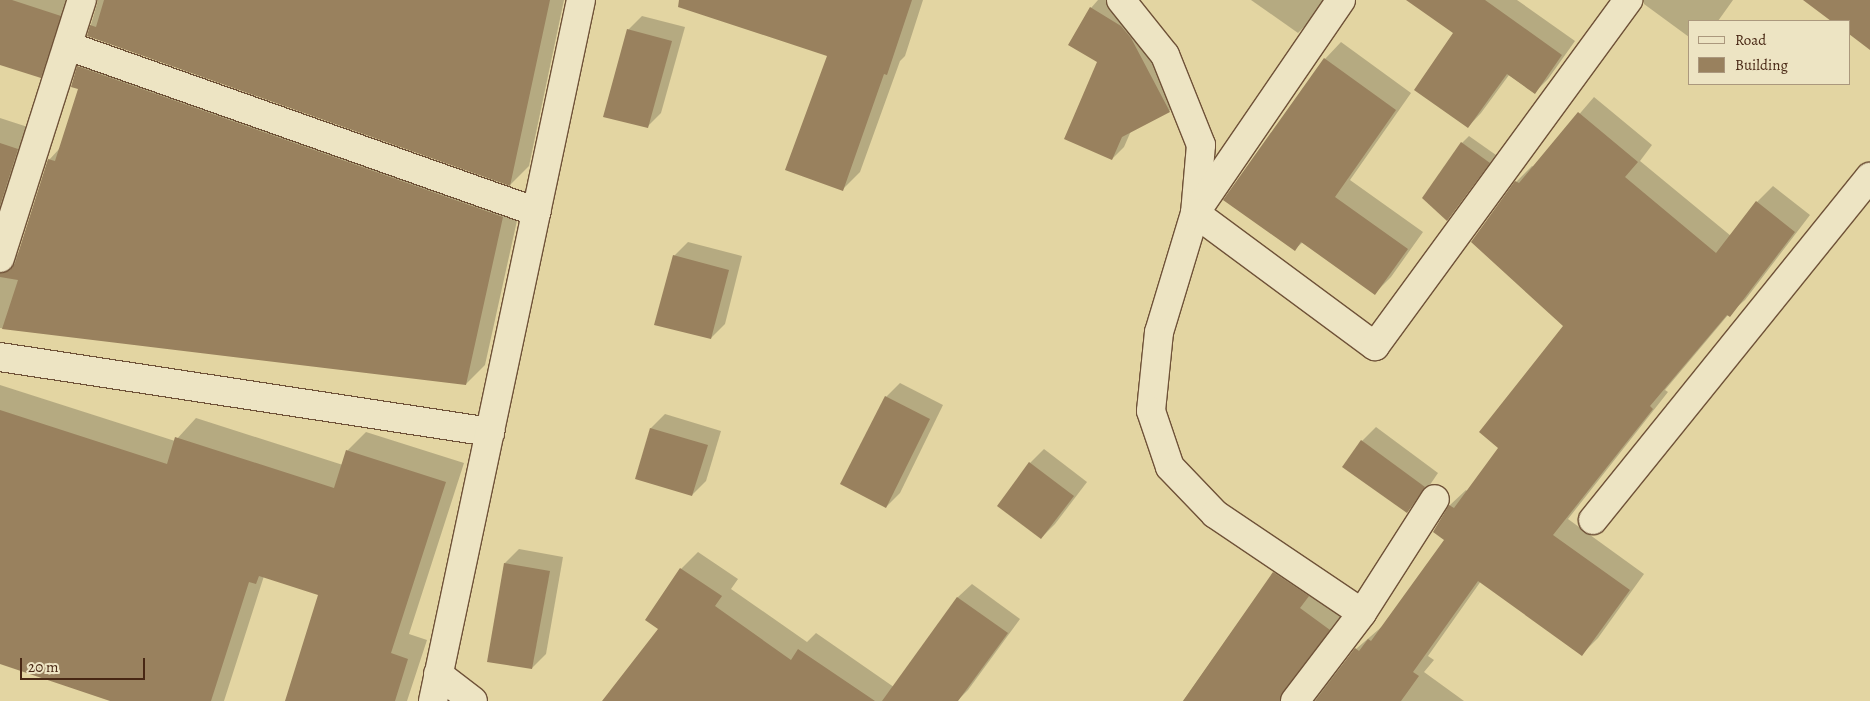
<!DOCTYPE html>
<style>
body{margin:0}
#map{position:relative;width:1870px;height:701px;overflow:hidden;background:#e3d5a2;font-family:Alegreya,serif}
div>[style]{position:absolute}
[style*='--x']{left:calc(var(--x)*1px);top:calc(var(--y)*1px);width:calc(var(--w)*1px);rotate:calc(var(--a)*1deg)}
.shadow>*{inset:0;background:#0003}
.building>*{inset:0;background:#99815e}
.roads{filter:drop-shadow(1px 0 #6f5238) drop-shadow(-1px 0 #6f5238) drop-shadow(0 1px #6f5238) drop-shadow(0 -1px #6f5238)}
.minor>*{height:28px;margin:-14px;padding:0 14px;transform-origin:14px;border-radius:14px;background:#ede4c3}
span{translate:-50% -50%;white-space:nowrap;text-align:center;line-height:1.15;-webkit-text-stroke:4.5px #ede4c3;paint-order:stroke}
.legend{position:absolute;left:1688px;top:20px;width:162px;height:65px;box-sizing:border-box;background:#ede4c3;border:1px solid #ab987d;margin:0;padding:6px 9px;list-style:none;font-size:15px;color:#482714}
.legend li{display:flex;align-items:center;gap:10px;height:25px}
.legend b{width:25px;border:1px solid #ab987d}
.scale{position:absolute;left:20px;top:658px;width:125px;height:22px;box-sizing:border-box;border:2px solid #482714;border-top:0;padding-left:6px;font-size:15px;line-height:18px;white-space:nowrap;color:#482714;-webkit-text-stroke:4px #ede4c3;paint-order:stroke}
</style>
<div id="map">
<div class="shadow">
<i style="clip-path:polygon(0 0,78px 0,60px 57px,41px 76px,0 63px)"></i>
<i style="clip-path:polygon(98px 0,564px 0,529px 166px,510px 185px,88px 35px)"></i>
<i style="clip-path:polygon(720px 0,923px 0,905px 56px,900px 61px,860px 172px,842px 190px,829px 55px)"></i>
<i style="clip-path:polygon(1098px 0,1110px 0,1181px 99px,1169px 111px,1131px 131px,1124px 147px,1112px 159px,1091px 8px)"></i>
<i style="clip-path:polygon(1251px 0,1326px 0,1312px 19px,1298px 33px)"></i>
<i style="clip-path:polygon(1408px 0,1517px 0,1575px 41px,1548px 79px,1534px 93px,1509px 75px,1481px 113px,1468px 127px,1455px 33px)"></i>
<i style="clip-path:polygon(1644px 0,1733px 0,1718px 21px,1689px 21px,1689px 37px,1644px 4px)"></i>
<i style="clip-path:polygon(642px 16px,685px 27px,661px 113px,647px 127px,628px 30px)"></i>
<i style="clip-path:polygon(1341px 42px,1411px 93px,1350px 180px,1423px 232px,1391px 277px,1375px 293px,1303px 242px,1295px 249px,1325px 59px)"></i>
<i style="clip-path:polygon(98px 47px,522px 198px,485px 365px,466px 384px,0 328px,0 118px,37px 130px,15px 254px,19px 254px,49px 160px,60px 148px,79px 88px,79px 67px)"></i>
<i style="clip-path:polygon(1594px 97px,1652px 145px,1640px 161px,1731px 236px,1757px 202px,1773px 186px,1810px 215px,1745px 300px,1728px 315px,1665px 390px,1668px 392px,1568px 519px,1644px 574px,1598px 638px,1582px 654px,1481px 581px,1428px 656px,1434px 660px,1424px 672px,1464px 701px,1312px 701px,1356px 649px,1385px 624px,1446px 540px,1434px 531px,1450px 505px,1466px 490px,1468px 492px,1500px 447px,1565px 326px,1472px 242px,1516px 182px,1532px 166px,1534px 167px)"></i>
<i style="clip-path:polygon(1469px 136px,1496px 155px,1447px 219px,1462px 143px)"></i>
<i style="clip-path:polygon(688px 242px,742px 256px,725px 324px,711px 338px,674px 256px)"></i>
<i style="clip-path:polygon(900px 383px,943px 405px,900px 493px,886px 507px,886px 397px)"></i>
<i style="clip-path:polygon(0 385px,175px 441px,196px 418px,343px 465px,347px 451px,366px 432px,464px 463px,409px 634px,427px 640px,407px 701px,286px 701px,320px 594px,264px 576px,224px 701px,114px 701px,0 663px)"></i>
<i style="clip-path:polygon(665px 414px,721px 431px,706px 481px,692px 495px,636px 478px,651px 428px)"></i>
<i style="clip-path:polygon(1376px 427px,1438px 473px,1421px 498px,1407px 512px,1362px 441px)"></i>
<i style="clip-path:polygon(1044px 449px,1087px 482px,1055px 524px,1041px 538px,1030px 463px)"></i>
<i style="clip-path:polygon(519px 549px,563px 557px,546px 654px,532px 668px,505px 563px)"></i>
<i style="clip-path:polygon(698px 552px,738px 579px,731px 589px,807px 642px,816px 633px,914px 701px,603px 701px,660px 629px,681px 569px)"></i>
<i style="clip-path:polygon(1290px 557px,1344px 614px,1309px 701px,1183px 701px,1274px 573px)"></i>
<i style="clip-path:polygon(972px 584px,1020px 619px,968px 690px,957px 701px,950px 701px,906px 669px,958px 597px)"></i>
</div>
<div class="building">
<i style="clip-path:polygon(0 0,12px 0,61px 16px,41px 78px,0 65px)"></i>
<i style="clip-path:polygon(104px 0,550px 0,510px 186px,87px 36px,90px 25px,96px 27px)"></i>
<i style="clip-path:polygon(679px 0,912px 0,887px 75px,884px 74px,843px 191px,785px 170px,827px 56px,678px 7px)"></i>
<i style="clip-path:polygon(1406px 0,1485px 0,1562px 55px,1535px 94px,1507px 74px,1468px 128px,1414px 90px,1453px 33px)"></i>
<i style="clip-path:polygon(1803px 0,1870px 0,1870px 50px,1849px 34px,1849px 21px,1831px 21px)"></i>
<i style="clip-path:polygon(1090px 7px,1121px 26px,1131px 38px,1170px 112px,1122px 137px,1112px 160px,1064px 139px,1097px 62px,1068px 45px)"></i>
<i style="clip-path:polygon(627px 29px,672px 41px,648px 128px,603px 117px)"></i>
<i style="clip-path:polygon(1324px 58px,1396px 110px,1335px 197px,1408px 249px,1375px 295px,1301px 242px,1295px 251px,1223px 200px)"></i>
<i style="clip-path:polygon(77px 66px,503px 217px,466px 385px,2px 329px,18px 280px,0 277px,0 273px,10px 270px,15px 263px,48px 159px,55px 161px,78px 89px,71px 87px)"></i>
<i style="clip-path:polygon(1578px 112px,1638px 162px,1625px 177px,1716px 253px,1756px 201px,1795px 232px,1730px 317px,1727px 315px,1650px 406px,1653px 409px,1553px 535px,1630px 590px,1582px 656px,1478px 581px,1413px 672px,1419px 676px,1401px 701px,1315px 701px,1355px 648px,1359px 651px,1368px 639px,1371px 641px,1444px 540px,1433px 532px,1449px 505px,1454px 508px,1498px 448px,1479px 432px,1563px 326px,1471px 242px,1515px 181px,1519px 183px)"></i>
<i style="clip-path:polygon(1461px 142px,1490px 163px,1447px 221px,1422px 198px)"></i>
<i style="clip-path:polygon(0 143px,18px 149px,0 206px)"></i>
<i style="clip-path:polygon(673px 255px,729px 270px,711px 339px,654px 325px)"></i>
<i style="clip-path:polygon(885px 396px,930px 419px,886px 508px,840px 484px)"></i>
<i style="clip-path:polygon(0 410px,167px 464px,175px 437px,334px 488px,346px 450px,446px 482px,391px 653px,408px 659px,395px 701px,285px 701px,318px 595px,259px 576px,256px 584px,249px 582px,211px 701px,110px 701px,0 664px)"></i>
<i style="clip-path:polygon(650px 428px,708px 445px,692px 496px,635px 479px)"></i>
<i style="clip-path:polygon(1361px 440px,1425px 487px,1407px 513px,1342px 467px)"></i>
<i style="clip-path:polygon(1029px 462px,1074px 496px,1041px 539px,997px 506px)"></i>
<i style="clip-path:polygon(504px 563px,550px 571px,532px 669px,487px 662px)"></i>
<i style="clip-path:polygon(680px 568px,722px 596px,715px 606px,791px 660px,798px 649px,875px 701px,602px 701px,658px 629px,645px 620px)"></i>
<i style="clip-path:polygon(1273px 572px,1309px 596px,1300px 608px,1330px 630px,1283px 692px,1280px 701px,1183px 701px)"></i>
<i style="clip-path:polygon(957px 597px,1008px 633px,958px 701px,882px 701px)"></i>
</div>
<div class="roads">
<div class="minor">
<i style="--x:1121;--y:0;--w:70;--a:51.3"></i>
<i style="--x:1165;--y:55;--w:97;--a:68.2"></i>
<i style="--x:1201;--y:145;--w:68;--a:95"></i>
<i style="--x:1195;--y:213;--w:124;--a:106.8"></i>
<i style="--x:1159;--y:332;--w:79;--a:95.8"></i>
<i style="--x:1151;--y:411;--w:59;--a:71.3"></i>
<i style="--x:1170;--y:467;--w:65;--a:46.2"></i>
<i style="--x:1215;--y:514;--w:177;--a:34"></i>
<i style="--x:1341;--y:0;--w:258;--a:124.4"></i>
<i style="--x:1195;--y:213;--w:224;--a:36.5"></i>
<i style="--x:1375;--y:346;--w:429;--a:-53.8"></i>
<i style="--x:68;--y:46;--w:497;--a:19.5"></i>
<i style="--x:0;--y:258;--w:271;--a:-72.4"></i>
<i style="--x:0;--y:357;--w:496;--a:8.7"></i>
<i style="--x:1593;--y:520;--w:441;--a:-51.1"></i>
<i style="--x:438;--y:674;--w:44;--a:37.6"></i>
<i style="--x:433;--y:701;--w:716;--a:-78.08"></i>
<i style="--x:1295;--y:701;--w:111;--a:-52.7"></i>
<i style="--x:1362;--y:613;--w:135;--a:-57.4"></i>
</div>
</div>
<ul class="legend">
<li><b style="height:6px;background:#ede4c3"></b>Road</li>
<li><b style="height:14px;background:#99815e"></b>Building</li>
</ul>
<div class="scale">20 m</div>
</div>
